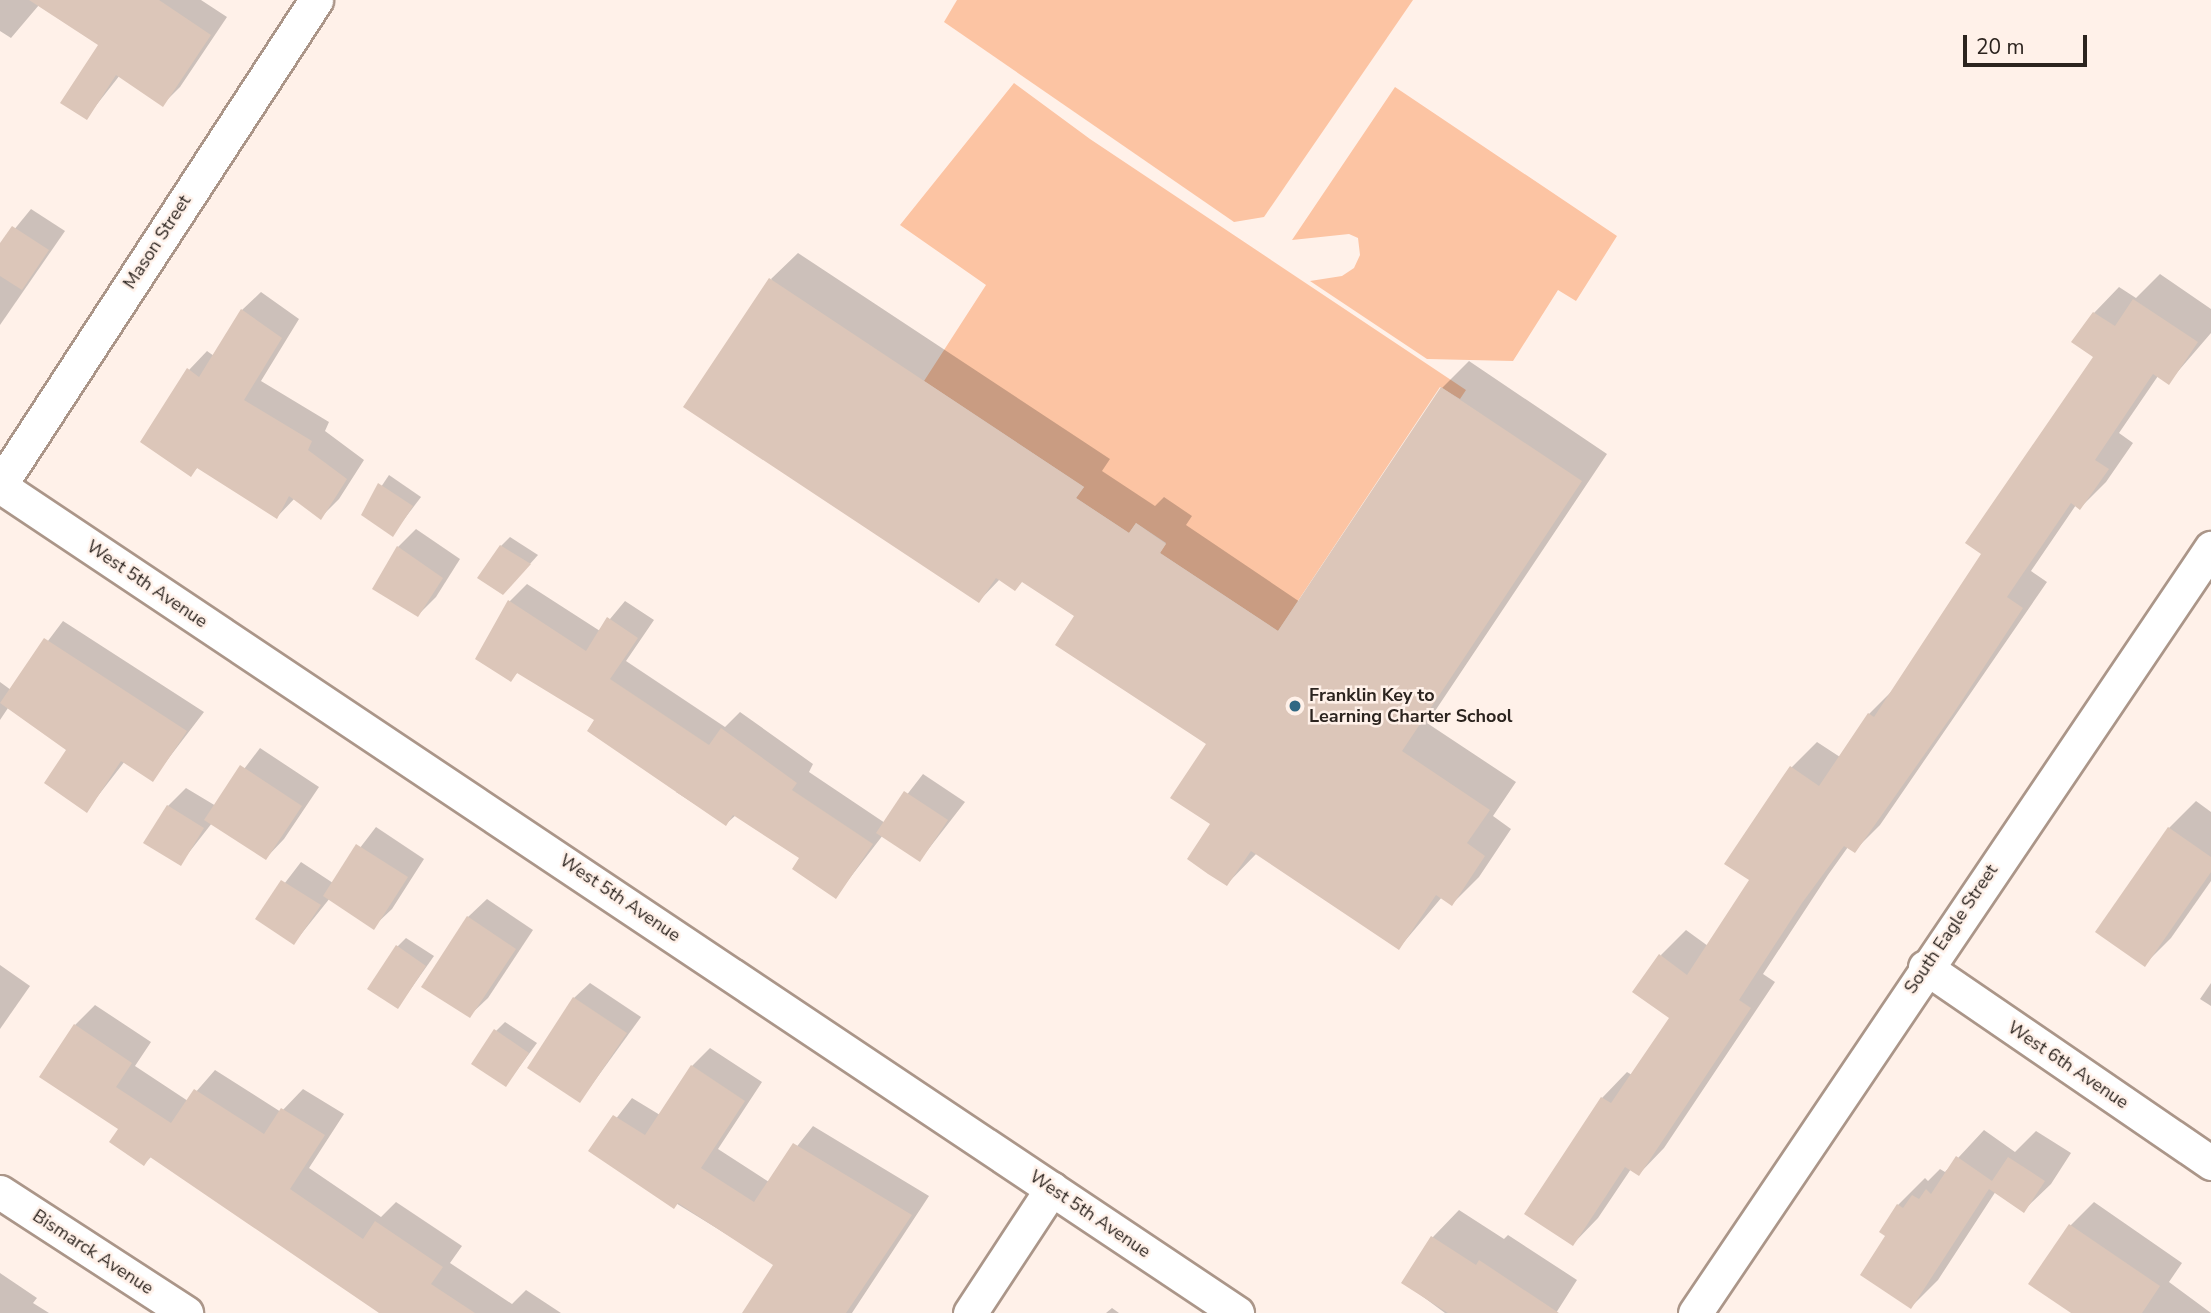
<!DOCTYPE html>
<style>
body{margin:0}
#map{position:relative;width:2211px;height:1313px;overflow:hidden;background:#fff1e9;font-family:"Nunito Sans",sans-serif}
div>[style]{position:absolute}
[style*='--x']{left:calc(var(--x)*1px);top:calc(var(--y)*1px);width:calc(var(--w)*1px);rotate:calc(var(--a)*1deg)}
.green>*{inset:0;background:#fcc4a3}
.shadow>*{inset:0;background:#0003}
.building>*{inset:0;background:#dcc6b9}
.roads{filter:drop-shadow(2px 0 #ab9689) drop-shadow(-2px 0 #ab9689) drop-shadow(0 2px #ab9689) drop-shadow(0 -2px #ab9689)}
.street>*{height:33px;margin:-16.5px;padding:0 16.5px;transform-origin:16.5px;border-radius:16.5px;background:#fff}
.dots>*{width:19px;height:19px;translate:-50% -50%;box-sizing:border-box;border:4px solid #fff1e9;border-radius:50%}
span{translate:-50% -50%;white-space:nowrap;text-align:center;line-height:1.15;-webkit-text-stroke:5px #fff1e9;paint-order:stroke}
.street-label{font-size:18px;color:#2c241f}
.poi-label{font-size:18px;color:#2c241f;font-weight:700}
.left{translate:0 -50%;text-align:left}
.scale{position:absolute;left:1963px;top:35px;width:124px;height:32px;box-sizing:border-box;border:4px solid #2c241f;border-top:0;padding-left:9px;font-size:21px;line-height:24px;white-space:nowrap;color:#2c241f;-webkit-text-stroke:5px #fff1e9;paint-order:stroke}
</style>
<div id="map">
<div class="green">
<i style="clip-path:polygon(957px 0,1413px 0,1264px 217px,1234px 222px,944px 22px)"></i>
<i style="clip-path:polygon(1014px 83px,1090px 139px,1466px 390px,1460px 399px,1440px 387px,1278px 631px,1160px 553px,1166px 543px,1136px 523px,1129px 533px,1076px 498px,1084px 487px,924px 381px,986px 285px,900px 225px)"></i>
<i style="clip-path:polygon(1395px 87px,1617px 236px,1576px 301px,1558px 290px,1513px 361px,1427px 359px,1310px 281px,1342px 276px,1354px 268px,1360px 255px,1358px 238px,1349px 234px,1292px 240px)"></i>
</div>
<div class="shadow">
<i style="clip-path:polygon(0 0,201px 0,227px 17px,180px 87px,162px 105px,120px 75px,87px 117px,100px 44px,39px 5px,11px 38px,0 31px)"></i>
<i style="clip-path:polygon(31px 209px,65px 231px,0 325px,0 247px)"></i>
<i style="clip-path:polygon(798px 253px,1110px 459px,1102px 471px,1155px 506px,1164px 497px,1192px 516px,1186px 525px,1300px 602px,1442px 388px,1469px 361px,1607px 454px,1427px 723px,1516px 782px,1493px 816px,1511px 829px,1479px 877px,1452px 904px,1442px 897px,1399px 948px,1257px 853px,1227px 884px,1209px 744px,1077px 616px,1023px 580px,1000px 579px,979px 601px,771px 279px)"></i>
<i style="clip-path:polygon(2160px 274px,2211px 309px,2211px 333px,2168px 383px,2158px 376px,2119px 433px,2133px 443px,2106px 482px,2080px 508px,2076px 505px,2031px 571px,2047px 582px,1880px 825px,1854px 851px,1848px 847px,1828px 875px,1763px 974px,1775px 982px,1664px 1148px,1639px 1174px,1631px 1169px,1598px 1218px,1573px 1244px,1602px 1098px,1627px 1072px,1632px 1075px,1672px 1018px,1661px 955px,1686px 930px,1708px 946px,1752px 879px,1791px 768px,1817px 742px,1840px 757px,1869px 714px,1894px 689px,1983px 554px,2096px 357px,2094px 313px,2119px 287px,2136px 298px)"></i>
<i style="clip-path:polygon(261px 292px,299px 319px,261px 381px,329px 422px,325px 431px,364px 460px,339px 499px,321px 517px,295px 498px,277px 517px,198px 467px,191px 474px,189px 370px,207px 351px,214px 356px,242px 310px)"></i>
<i style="clip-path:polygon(389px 475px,421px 497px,393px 534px,363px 514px)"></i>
<i style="clip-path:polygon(416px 529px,460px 559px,436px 597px,418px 615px,374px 588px,398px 547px)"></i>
<i style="clip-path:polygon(510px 537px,538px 555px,512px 584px,501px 546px)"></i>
<i style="clip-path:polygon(527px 584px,600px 631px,625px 601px,654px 620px,626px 661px,725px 727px,740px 712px,813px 764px,809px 772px,885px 823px,923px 774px,965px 802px,920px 860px,883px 835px,836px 896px,802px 858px,736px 815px,726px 824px,676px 792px,679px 788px,597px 720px,519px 671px,511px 679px,477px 658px,510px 601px)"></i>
<i style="clip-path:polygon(63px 621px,204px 712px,152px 780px,125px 761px,87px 810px,69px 749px,8px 708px,0 720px,0 682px,11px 690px)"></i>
<i style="clip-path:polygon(260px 748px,319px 787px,284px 839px,266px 858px,212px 823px,180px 864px,168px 806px,186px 788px,216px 806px)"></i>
<i style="clip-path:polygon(2196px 801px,2211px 812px,2211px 881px,2171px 938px,2144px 965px,2169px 828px)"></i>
<i style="clip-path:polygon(376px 827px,424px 859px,392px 909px,373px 927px,330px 898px,294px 943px,258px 918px,301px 862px,333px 883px)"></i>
<i style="clip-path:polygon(487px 899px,533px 930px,488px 998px,469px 1016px,468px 917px)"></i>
<i style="clip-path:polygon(406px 938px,434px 956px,398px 1007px,397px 947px)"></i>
<i style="clip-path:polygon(0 965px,30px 986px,0 1029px)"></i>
<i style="clip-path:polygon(590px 983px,641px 1017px,580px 1101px,574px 998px)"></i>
<i style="clip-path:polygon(2211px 983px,2211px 1006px,2200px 999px)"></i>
<i style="clip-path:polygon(95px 1005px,151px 1042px,135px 1066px,188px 1101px,215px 1070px,281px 1112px,303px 1089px,344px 1114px,309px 1168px,381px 1217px,396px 1202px,462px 1246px,450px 1263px,512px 1304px,526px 1290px,561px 1313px,382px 1313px,152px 1156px,144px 1164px,75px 1025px)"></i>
<i style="clip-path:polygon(505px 1022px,537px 1043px,506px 1085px,496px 1031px)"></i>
<i style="clip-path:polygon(710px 1048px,762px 1082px,718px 1149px,769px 1182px,813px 1126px,929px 1196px,852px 1313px,756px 1313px,775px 1264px,591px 1151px,632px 1098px,660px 1115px,692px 1066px)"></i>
<i style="clip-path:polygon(1984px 1130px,2015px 1152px,2036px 1131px,2071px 1153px,2051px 1184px,2024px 1210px,1996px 1191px,1938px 1280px,1911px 1307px,1887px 1235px,1898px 1205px,1925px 1178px,1928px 1181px,1940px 1169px,1945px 1172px)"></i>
<i style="clip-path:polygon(2094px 1202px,2182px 1263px,2169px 1282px,2211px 1313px,2074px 1313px,2031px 1283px,2071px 1225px)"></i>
<i style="clip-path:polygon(1459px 1210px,1504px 1239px,1508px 1235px,1577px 1280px,1556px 1313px,1445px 1313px,1403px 1282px,1433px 1237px)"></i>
<i style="clip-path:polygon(0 1273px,37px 1298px,33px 1303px,49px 1313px,0 1313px)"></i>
<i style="clip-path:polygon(1112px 1308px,1119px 1313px,1106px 1313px)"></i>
</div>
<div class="building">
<i style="clip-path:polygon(29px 0,159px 0,211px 35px,163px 107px,116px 75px,87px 120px,60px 103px,98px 45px)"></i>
<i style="clip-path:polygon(12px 226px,49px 250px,22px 290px,0 276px,0 243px)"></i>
<i style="clip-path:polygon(769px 278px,1084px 487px,1076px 498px,1129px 533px,1136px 523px,1166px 544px,1160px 553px,1278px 631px,1441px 387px,1582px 481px,1402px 751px,1490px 810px,1467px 843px,1485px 856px,1452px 906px,1436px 895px,1399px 950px,1251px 851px,1227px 886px,1208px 874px,1187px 859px,1210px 824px,1170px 798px,1206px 744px,1055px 645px,1074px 616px,1022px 582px,1015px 591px,996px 578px,979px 603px,683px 407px)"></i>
<i style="clip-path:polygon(2133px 299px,2198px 342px,2169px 385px,2153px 374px,2095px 460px,2109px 469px,2080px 510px,2071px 503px,2007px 597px,2023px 608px,1953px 714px,1855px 853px,1844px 846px,1802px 903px,1739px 1000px,1751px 1008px,1639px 1176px,1625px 1167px,1573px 1246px,1524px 1214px,1601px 1097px,1611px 1103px,1669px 1018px,1632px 992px,1659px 954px,1687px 975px,1749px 880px,1724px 864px,1781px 779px,1790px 766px,1819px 786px,1868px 713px,1874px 717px,1981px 554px,1965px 543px,2093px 357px,2071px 342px,2093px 312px,2115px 326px)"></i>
<i style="clip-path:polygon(241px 309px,282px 338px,244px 400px,312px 441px,308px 450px,347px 479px,321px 520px,289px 496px,277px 519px,197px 468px,191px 477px,140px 442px,187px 368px,199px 377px)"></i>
<i style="clip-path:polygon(378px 483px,413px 506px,393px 537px,361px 515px)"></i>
<i style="clip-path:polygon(500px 545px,531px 564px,503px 595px,477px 578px)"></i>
<i style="clip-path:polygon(397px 546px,443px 578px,418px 617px,372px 589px)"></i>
<i style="clip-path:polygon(508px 600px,586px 651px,607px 617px,638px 638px,610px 679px,709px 745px,721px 728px,797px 783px,792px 790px,873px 844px,836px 899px,792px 869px,799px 858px,733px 815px,726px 826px,587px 731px,594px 720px,517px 673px,511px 682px,475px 659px)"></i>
<i style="clip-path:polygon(44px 638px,187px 731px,153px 782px,121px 761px,87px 813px,44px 783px,66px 750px,0 703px)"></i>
<i style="clip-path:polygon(240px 765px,302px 806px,266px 860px,204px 820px)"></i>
<i style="clip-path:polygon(904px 791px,948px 820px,920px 862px,876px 833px)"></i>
<i style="clip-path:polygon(167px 805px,204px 828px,181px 866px,143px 843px)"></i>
<i style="clip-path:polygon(2168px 827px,2211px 857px,2211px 872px,2145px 967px,2095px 932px)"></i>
<i style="clip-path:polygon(356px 844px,408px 877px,374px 930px,323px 896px)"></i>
<i style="clip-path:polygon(281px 880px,321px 905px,294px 945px,255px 919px)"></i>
<i style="clip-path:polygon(467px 916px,516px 949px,470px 1018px,421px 987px)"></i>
<i style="clip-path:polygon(396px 945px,426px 966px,398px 1009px,367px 989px)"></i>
<i style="clip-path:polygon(573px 997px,627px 1033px,580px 1103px,527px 1068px)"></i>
<i style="clip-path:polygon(74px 1024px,132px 1063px,116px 1087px,171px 1123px,194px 1089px,264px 1134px,281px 1108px,325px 1135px,290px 1189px,363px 1239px,375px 1221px,443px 1267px,431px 1284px,475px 1313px,379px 1313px,150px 1157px,144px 1166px,109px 1142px,118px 1129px,39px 1077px)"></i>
<i style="clip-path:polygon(494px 1029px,529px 1053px,506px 1087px,471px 1064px)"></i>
<i style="clip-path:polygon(691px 1065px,745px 1101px,701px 1168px,754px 1202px,793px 1143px,912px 1215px,846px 1313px,742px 1313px,773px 1265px,678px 1203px,674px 1209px,588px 1151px,613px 1115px,645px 1135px)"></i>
<i style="clip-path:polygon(1956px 1156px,1992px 1181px,2008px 1157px,2045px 1181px,2024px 1213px,1989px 1189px,1911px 1309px,1860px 1275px,1885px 1236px,1879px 1232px,1897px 1204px,1903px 1208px,1912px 1195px,1919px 1199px,1926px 1189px,1931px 1194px)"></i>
<i style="clip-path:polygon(2069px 1224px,2160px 1286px,2142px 1313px,2071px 1313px,2028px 1284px)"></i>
<i style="clip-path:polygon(1431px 1236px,1476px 1265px,1479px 1260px,1559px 1313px,1448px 1313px,1401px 1283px)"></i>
</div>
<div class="roads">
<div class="street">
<i style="--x:0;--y:485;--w:579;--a:-56.91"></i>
<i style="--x:0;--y:486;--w:1488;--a:33.76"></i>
<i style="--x:1925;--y:967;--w:347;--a:34.4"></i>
<i style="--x:0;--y:1192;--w:222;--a:33"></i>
<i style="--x:970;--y:1313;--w:149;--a:-56.7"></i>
<i style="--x:1695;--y:1313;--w:923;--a:-56"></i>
</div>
</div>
<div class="dots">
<i style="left:1295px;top:706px;background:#316883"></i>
</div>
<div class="street-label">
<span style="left:157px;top:242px;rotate:-57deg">Mason Street</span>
<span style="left:147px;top:584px;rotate:34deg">West 5th Avenue</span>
<span style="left:620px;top:898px;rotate:34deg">West 5th Avenue</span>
<span style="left:1951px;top:929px;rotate:-56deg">South Eagle Street</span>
<span style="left:2068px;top:1065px;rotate:34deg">West 6th Avenue</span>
<span style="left:1090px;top:1214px;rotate:34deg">West 5th Avenue</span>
<span style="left:93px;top:1252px;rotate:33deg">Bismarck Avenue</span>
</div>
<div class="poi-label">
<span class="left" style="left:1309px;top:706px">Franklin Key to<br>Learning Charter School</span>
</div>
<div class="scale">20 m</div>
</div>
